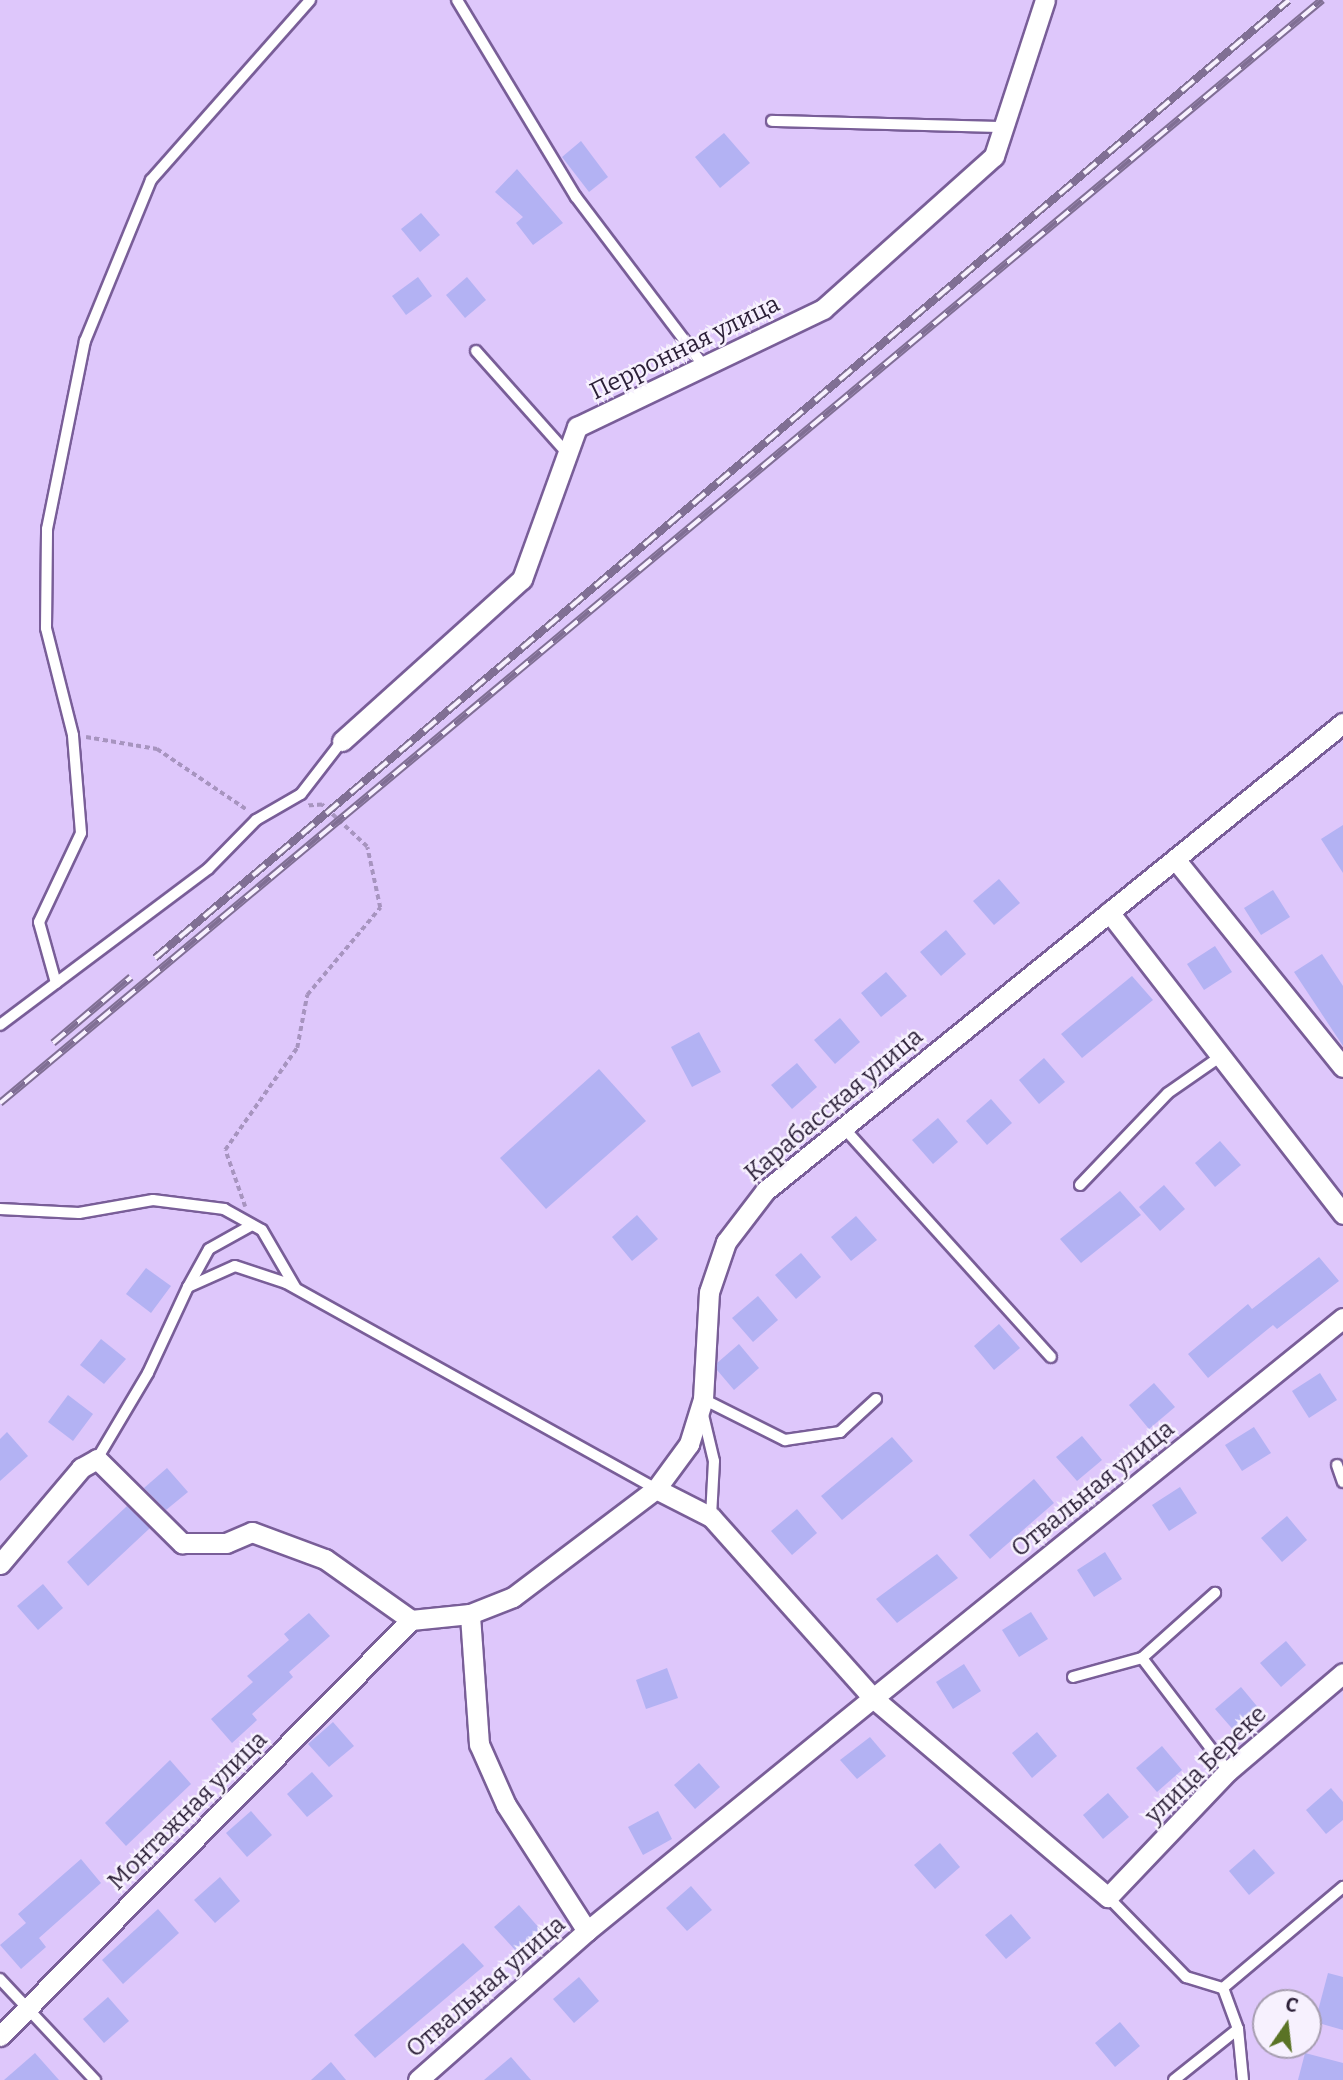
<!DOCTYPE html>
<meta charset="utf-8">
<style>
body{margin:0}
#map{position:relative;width:1343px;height:2080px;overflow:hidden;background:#dec7fb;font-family:Bitter,serif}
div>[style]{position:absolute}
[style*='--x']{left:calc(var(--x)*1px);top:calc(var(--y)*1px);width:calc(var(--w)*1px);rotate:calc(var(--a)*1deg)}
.building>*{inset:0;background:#b3b2f3}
.path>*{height:3.5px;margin-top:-1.75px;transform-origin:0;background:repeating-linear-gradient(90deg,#a794bf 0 5px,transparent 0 8.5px)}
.roads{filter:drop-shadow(2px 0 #795e98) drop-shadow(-2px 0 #795e98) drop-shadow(0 2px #795e98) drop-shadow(0 -2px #795e98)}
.lane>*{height:10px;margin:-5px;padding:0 5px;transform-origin:5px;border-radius:5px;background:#fff}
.street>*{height:19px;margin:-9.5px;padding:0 9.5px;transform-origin:9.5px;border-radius:9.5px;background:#fff}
.rail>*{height:8px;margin-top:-4px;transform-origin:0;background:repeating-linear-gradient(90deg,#f7f1fe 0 16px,#806f94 0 32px);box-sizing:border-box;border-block:2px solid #806f94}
span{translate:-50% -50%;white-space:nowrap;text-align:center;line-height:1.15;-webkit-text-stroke:5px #f7f1fe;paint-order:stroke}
.street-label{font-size:24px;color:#2c2038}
.north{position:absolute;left:1252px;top:1989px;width:70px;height:70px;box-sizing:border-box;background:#f7f1fe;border:2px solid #a69daf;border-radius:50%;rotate:14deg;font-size:19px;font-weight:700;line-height:28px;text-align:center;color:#2c2038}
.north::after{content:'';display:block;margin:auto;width:24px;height:32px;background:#5a7325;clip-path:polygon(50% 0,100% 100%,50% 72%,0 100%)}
</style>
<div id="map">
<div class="building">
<i style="clip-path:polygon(724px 133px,750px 163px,720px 188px,695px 157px)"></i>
<i style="clip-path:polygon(581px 141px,608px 177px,589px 192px,562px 157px)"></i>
<i style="clip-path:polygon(517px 169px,563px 223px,533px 245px,516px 223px,523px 217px,495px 192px)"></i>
<i style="clip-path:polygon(421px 213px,440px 235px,420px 252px,401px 229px)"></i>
<i style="clip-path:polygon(418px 277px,432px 296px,406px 315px,392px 296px)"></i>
<i style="clip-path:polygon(467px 277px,486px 300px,465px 318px,446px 295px)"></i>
<i style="clip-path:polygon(1343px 825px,1343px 873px,1321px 839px)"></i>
<i style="clip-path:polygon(999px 879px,1020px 903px,994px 925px,973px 901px)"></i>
<i style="clip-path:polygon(1273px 890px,1290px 917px,1261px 935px,1244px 908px)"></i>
<i style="clip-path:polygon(946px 930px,966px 954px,941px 976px,920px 952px)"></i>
<i style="clip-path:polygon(1215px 946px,1232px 972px,1204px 990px,1187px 964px)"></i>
<i style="clip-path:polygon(1322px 954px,1343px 986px,1343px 1046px,1294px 972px)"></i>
<i style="clip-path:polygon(886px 972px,907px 996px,881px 1017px,861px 993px)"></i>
<i style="clip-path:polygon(1132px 976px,1153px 1000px,1082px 1058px,1061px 1034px)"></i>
<i style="clip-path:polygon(840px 1018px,860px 1042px,835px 1064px,814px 1040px)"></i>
<i style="clip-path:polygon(699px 1032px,721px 1072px,692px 1087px,671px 1047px)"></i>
<i style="clip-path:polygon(1044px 1058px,1065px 1082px,1039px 1104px,1019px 1080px)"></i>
<i style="clip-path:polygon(797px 1063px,817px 1087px,792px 1109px,771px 1085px)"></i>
<i style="clip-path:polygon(599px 1069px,646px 1121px,546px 1209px,500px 1158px)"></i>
<i style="clip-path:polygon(991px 1099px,1012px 1123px,987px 1145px,966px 1121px)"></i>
<i style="clip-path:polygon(938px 1118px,958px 1142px,933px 1164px,912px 1140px)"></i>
<i style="clip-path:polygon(1220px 1141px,1241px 1165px,1215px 1187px,1195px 1163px)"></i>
<i style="clip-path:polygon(1164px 1185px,1185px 1209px,1160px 1231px,1139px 1207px)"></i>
<i style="clip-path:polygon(1120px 1191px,1141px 1215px,1081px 1263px,1060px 1239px)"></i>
<i style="clip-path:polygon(637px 1215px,658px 1239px,632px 1261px,612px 1237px)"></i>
<i style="clip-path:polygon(856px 1216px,877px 1240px,851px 1261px,831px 1237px)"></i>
<i style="clip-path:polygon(801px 1253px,821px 1277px,796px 1299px,775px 1275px)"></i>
<i style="clip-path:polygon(1319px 1257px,1339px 1281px,1277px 1329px,1273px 1325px,1208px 1378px,1188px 1354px,1248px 1304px,1252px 1309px)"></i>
<i style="clip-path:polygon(146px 1268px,171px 1286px,151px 1313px,126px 1294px)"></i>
<i style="clip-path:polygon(758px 1296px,778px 1320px,753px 1342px,732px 1318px)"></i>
<i style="clip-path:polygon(999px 1324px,1020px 1348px,994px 1370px,974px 1346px)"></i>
<i style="clip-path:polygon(101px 1339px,126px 1359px,104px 1384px,80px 1365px)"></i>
<i style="clip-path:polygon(739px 1344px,759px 1368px,734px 1390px,717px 1370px,717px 1363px)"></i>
<i style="clip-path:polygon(1320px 1373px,1337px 1400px,1309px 1418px,1292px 1391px)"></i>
<i style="clip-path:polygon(1154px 1383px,1175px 1407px,1149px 1429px,1129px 1405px)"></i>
<i style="clip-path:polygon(68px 1395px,93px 1414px,73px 1441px,48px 1422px)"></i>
<i style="clip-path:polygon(1254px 1427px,1271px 1453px,1242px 1471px,1225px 1445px)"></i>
<i style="clip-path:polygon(7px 1432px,28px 1456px,0 1481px,0 1439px)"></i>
<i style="clip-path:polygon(1082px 1436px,1102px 1460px,1077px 1481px,1056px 1457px)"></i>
<i style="clip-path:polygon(892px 1437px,913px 1461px,842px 1520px,821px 1496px)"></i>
<i style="clip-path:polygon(167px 1468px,188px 1492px,166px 1510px,144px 1488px)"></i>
<i style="clip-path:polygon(1034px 1479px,1054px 1503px,990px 1559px,969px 1535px)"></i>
<i style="clip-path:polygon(1180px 1487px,1197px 1513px,1169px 1531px,1152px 1505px)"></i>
<i style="clip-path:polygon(127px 1506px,150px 1528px,88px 1586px,67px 1562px)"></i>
<i style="clip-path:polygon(797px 1509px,817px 1533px,792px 1555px,771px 1531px)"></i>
<i style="clip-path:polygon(1287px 1516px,1307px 1540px,1282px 1562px,1261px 1538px)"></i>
<i style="clip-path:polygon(1105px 1552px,1122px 1579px,1094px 1597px,1077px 1570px)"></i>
<i style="clip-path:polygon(937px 1554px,958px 1578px,897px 1623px,876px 1599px)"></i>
<i style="clip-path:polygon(43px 1584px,63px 1608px,38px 1630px,17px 1606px)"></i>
<i style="clip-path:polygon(1031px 1612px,1048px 1639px,1019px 1657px,1002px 1630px)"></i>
<i style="clip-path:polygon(309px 1613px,330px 1636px,289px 1672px,293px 1677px,252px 1714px,257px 1720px,232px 1743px,211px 1719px,253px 1682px,247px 1676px,289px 1640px,284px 1634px)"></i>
<i style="clip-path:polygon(1286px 1641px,1306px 1665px,1281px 1687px,1260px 1663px)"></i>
<i style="clip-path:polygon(964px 1664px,981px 1691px,953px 1709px,936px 1682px)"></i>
<i style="clip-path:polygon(667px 1668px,678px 1698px,646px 1709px,636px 1680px)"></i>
<i style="clip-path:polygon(1241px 1687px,1261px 1711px,1236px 1733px,1215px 1709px)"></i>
<i style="clip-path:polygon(333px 1722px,354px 1746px,329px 1767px,308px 1744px)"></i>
<i style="clip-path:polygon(1037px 1732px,1057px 1756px,1032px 1778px,1012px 1753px)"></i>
<i style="clip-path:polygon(870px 1737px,886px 1756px,857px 1779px,840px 1760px)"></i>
<i style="clip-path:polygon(1162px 1746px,1182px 1770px,1157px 1792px,1136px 1768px)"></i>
<i style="clip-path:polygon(170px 1760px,191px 1784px,126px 1846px,105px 1823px)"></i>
<i style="clip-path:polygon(699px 1763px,720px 1787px,695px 1809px,674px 1785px)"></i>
<i style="clip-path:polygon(312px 1772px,333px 1796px,307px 1817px,287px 1794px)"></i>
<i style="clip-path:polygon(1331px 1788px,1343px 1802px,1343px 1820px,1326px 1834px,1306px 1810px)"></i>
<i style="clip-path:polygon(1108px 1793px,1129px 1817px,1103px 1839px,1083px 1815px)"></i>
<i style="clip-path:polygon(251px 1811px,272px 1835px,247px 1857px,226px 1833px)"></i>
<i style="clip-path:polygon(658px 1811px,672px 1839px,643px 1855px,628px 1827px)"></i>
<i style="clip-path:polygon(940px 1843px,960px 1867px,935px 1889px,914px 1865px)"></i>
<i style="clip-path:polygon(1254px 1849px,1275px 1873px,1249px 1895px,1229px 1871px)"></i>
<i style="clip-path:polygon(81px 1859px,101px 1883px,39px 1938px,46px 1947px,21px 1969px,0 1945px,26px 1923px,18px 1914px)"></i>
<i style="clip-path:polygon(220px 1877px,240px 1901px,215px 1923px,194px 1900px)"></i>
<i style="clip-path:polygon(691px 1886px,712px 1910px,687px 1931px,666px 1908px)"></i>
<i style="clip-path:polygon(519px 1905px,540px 1929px,515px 1950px,494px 1927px)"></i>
<i style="clip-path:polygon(158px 1909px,179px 1933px,123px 1984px,102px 1960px)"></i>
<i style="clip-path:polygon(1011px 1914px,1031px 1938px,1006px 1959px,985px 1935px)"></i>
<i style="clip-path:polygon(463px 1943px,484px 1966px,375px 2058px,354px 2035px)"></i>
<i style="clip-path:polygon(1328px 1973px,1343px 1977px,1343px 2030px,1315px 2022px)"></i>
<i style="clip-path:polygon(579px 1977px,599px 2001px,574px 2023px,553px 1999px)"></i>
<i style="clip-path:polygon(108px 1997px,129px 2021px,104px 2043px,83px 2019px)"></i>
<i style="clip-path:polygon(1120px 2022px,1140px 2046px,1115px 2067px,1095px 2043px)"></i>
<i style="clip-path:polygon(35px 2053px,59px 2080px,4px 2080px)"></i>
<i style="clip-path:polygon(1305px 2053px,1343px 2063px,1343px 2080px,1298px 2080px)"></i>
<i style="clip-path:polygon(511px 2057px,531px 2080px,484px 2080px)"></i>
<i style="clip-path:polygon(331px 2062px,346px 2080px,311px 2080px)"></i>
</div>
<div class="path">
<i style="--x:86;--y:737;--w:72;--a:9.6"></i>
<i style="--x:157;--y:749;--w:107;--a:34"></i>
<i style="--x:245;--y:1207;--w:60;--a:-109.3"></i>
<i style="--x:225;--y:1150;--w:125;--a:-54.8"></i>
<i style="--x:297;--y:1048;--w:54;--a:-79.3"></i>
<i style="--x:307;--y:995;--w:114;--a:-50"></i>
<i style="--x:380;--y:908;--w:62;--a:-102"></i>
<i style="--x:367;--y:847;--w:62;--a:-137"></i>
<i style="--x:322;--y:805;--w:15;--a:176"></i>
</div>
<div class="roads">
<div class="lane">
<i style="--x:457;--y:0;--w:230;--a:58.9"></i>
<i style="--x:576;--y:197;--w:212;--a:52.9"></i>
<i style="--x:772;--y:121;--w:231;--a:1.5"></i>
<i style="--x:476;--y:351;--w:137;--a:48.3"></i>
<i style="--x:56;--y:983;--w:63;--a:-105.6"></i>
<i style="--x:39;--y:922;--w:98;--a:-64.7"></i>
<i style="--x:81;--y:833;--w:98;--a:-94.7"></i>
<i style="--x:73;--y:735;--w:110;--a:-104.2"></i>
<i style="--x:46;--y:628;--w:99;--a:-89.4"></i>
<i style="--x:47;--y:529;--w:192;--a:-78.6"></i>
<i style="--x:85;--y:341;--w:174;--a:-67.7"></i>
<i style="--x:151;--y:180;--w:240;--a:-48.5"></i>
<i style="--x:0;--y:1025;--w:260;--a:-36.9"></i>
<i style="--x:208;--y:869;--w:69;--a:-45.6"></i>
<i style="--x:256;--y:820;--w:52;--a:-30"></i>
<i style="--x:301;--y:794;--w:67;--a:-52.3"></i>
<i style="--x:843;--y:1127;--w:310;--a:47.9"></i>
<i style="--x:1080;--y:1185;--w:127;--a:-46.3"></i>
<i style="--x:1168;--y:1093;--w:65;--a:-34.9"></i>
<i style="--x:0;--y:1209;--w:79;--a:2.9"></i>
<i style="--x:79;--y:1213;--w:75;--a:-10"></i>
<i style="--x:153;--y:1200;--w:72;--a:7.2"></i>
<i style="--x:224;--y:1209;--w:43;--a:28.9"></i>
<i style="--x:262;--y:1230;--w:66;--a:59.9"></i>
<i style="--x:188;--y:1287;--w:43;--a:-61.1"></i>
<i style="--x:209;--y:1249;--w:49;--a:-29.2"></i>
<i style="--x:703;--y:1399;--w:92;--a:26.6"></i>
<i style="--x:785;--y:1440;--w:56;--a:-8.3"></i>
<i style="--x:840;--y:1432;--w:49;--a:-42.5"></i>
<i style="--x:703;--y:1415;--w:47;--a:76.6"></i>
<i style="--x:714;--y:1461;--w:56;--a:93.1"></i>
<i style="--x:97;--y:1459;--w:100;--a:-59.3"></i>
<i style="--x:148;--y:1373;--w:95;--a:-65.1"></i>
<i style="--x:188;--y:1287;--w:51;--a:-24.1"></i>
<i style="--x:235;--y:1266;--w:54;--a:18.4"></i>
<i style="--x:286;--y:1283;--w:423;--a:29.1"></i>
<i style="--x:1337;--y:1465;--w:18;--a:71"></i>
<i style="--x:1142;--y:1658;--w:142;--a:52.7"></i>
<i style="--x:1073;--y:1677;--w:72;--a:-15.4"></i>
<i style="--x:1142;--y:1658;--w:98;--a:-41.7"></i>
<i style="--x:1108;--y:1897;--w:112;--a:45.7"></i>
<i style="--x:1186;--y:1977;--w:39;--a:17"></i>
<i style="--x:1223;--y:1988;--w:157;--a:-40.1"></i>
<i style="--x:0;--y:1979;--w:139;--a:46.8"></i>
<i style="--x:1223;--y:1988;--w:44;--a:69.9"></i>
<i style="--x:1238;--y:2029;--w:51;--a:84.4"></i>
<i style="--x:1174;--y:2080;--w:82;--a:-38.6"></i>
</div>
<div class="street">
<i style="--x:342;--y:741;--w:242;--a:-42"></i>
<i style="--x:522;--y:579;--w:162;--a:-70.1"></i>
<i style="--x:577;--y:427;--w:273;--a:-25.6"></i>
<i style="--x:823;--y:309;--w:229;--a:-41.8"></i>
<i style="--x:994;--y:156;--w:164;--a:-71.9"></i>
<i style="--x:1175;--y:859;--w:267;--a:51.1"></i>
<i style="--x:1109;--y:912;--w:382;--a:52.2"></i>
<i style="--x:1343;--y:1318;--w:604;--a:141.04"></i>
<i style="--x:873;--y:1698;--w:308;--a:40.3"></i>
<i style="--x:1108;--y:1897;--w:174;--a:-46.4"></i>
<i style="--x:1228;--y:1771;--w:151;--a:-40.4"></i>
<i style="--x:0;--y:1564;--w:126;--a:-49.8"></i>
<i style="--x:81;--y:1468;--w:18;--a:-29"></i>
<i style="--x:97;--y:1459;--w:120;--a:44.7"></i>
<i style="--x:182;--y:1543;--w:44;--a:0"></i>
<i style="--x:226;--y:1543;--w:28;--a:-23"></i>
<i style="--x:252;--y:1532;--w:78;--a:20.3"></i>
<i style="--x:325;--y:1559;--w:105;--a:35.3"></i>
<i style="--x:411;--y:1620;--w:59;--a:-5.8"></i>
<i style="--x:470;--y:1614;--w:46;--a:-21.6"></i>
<i style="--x:513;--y:1597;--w:179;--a:-37.1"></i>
<i style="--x:656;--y:1489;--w:56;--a:-53.7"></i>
<i style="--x:689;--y:1444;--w:47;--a:-72.7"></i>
<i style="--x:703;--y:1399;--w:107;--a:-86.8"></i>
<i style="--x:709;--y:1292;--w:53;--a:-71.2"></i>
<i style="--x:726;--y:1242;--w:64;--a:-52.6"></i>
<i style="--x:765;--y:1191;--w:744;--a:-39"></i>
<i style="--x:587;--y:1931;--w:369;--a:-39.2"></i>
<i style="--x:873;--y:1698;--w:243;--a:-131.8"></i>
<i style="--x:711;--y:1517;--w:62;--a:-153"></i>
<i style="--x:0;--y:2036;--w:585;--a:-45.35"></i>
<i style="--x:418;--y:2080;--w:225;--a:-41.4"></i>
<i style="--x:587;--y:1931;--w:150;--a:-122.7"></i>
<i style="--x:506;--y:1805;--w:67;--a:-113.9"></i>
<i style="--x:479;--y:1744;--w:130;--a:-94"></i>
</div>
</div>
<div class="rail">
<i style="--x:155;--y:958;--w:1484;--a:-40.19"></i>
<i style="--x:53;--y:1043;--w:102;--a:-40.2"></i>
<i style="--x:0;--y:1103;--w:1722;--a:-39.84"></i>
</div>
<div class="street-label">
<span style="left:685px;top:348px;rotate:-26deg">Перронная улица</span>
<span style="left:834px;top:1105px;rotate:-40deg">Карабасская улица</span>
<span style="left:1093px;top:1489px;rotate:-39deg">Отвальная улица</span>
<span style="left:1206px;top:1765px;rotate:-44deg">улица Береке</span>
<span style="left:188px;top:1811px;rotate:-45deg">Монтажная улица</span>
<span style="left:486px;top:1987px;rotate:-41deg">Отвальная улица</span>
</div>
<div class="north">С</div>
</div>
